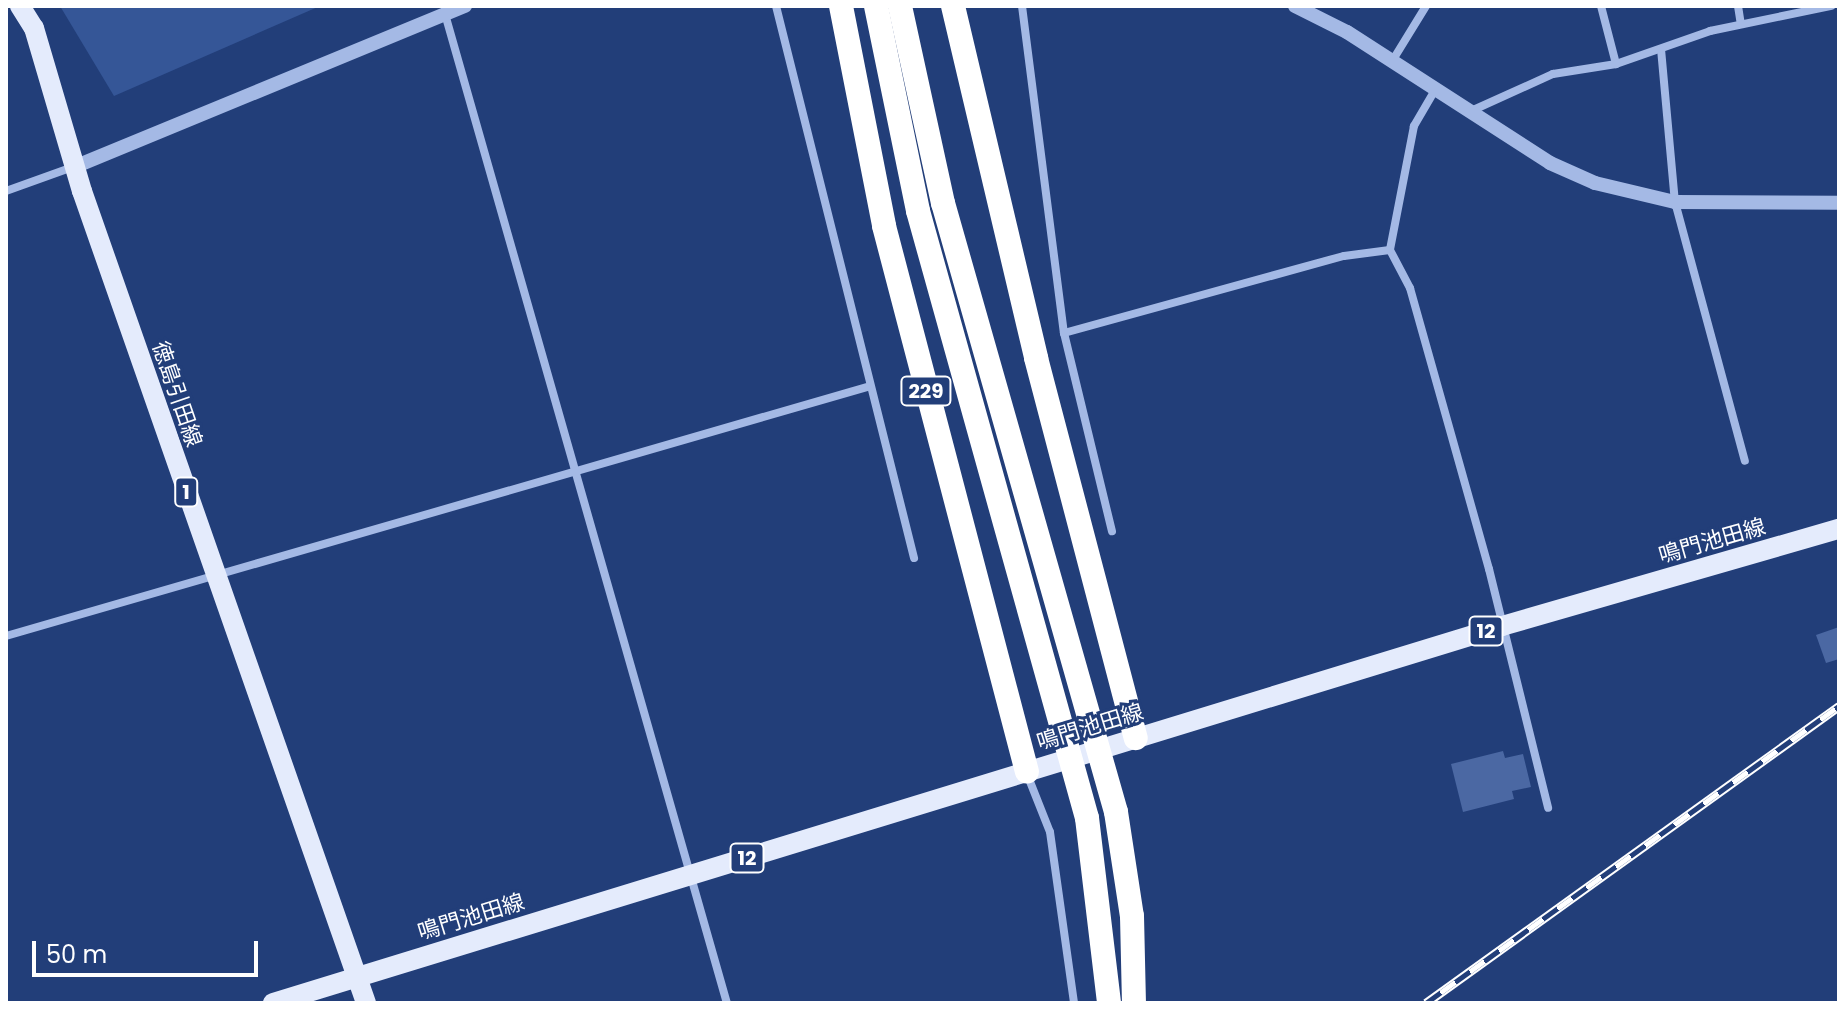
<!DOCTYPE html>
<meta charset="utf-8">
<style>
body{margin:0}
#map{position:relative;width:1845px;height:1009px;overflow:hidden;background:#223e79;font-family:Poppins,"Noto Sans JP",sans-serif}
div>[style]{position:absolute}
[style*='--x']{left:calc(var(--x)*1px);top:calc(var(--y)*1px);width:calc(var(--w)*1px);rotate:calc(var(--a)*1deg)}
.green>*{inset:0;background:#355697}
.building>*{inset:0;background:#4b68a3}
.minor>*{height:8px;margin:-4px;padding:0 4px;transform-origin:4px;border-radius:4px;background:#a4b9e5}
.tertiary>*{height:14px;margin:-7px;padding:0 7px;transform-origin:7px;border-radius:7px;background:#a4b9e5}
.primary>*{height:20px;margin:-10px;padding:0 10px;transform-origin:10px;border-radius:10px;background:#e4ebfc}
.motorway>*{height:24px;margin:-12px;padding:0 12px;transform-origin:12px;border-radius:12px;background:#fff}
.rail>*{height:9px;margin-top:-4.5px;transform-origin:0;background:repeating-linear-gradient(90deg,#223e79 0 18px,#fff 0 36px);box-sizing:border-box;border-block:2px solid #fff}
.motorway-bridge>*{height:24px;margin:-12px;padding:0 12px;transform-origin:12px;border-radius:12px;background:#fff}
span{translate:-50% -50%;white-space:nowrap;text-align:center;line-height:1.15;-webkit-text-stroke:6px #223e79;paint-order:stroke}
.shield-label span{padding:2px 6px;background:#223e79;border:2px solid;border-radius:6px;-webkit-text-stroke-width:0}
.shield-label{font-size:20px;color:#fff;font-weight:700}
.street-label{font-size:22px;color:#fff}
.frame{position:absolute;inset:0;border:8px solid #fff;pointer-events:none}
.scale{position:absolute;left:32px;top:941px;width:226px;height:36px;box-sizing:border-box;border:4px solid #fff;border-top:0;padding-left:10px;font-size:24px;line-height:28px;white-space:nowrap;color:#fff;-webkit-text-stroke:6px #223e79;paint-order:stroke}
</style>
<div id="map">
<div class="green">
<i style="clip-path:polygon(60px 6px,320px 6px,114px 96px)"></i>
</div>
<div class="building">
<i style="clip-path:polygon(1839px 627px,1839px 659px,1826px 663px,1816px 635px)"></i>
<i style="clip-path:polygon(1503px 751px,1505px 758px,1523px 754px,1531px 787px,1512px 791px,1514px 799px,1463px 812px,1451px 764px)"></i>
</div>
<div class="minor">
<i style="--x:776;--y:6;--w:569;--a:75.96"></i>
<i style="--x:1022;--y:6;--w:330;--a:82.7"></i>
<i style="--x:1064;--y:333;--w:204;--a:76.4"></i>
<i style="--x:1601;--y:6;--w:60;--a:75.5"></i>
<i style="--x:1738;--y:6;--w:18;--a:81"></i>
<i style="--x:445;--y:14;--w:1028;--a:74.09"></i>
<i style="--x:1661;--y:49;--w:154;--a:84.8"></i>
<i style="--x:1675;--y:202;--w:268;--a:74.9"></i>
<i style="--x:1391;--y:63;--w:67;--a:-58.4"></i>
<i style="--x:1435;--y:90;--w:42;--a:120.3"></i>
<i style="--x:1414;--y:126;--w:126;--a:101"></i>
<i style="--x:1390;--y:250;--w:43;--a:62.2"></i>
<i style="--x:1410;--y:288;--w:292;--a:74.3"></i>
<i style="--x:1489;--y:569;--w:246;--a:76.1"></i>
<i style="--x:1471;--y:111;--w:90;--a:-24.3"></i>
<i style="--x:1553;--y:74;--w:64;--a:-9"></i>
<i style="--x:1616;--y:64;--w:100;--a:-19.3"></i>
<i style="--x:1710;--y:31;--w:124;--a:-11.7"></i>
<i style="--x:6;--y:191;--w:71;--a:-19.7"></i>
<i style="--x:1064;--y:333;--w:290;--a:-15.4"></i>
<i style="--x:1344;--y:256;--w:46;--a:-7.4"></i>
<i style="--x:6;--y:636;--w:896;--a:-16.13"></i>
<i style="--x:1027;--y:774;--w:62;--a:68.4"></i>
<i style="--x:1050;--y:832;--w:173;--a:82"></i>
</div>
<div class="tertiary">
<i style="--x:1295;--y:6;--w:58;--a:26.6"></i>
<i style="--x:1347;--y:32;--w:242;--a:32.8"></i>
<i style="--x:1550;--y:163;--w:49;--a:24"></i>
<i style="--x:1595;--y:183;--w:82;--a:13.4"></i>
<i style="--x:1675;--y:202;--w:164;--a:0.3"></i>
<i style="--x:74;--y:167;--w:423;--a:-22.4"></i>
</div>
<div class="primary">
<i style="--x:20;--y:6;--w:26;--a:58"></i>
<i style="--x:34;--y:28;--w:170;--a:73.6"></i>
<i style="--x:82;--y:191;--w:860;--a:70.72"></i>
<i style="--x:273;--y:1003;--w:1286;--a:-17.05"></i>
<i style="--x:1502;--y:626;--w:351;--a:-16.1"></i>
</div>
<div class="motorway">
<i style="--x:841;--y:6;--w:224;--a:78.9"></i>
<i style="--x:884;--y:226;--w:564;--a:75.32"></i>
<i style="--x:876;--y:6;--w:209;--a:78.4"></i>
<i style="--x:900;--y:6;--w:202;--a:77.7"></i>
<i style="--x:953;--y:6;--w:362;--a:76.7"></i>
<i style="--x:1036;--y:358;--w:393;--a:75.3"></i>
</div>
<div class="rail">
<i style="--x:1426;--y:1003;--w:509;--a:-35.72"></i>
</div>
<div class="motorway-bridge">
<i style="--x:943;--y:203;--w:633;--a:74.14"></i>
<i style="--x:1116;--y:812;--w:105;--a:81.3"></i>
<i style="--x:1132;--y:916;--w:87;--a:88.7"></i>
<i style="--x:918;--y:211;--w:630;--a:74.44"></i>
<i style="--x:1087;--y:818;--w:186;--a:83.2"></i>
</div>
<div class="shield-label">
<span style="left:926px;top:391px">229</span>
<span style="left:186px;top:492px">1</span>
<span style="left:1486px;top:631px">12</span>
<span style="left:747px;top:858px">12</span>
</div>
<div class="street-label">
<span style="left:177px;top:394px;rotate:71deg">徳島引田線</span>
<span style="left:1712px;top:541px;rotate:-16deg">鳴門池田線</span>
<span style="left:1090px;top:727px;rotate:-17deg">鳴門池田線</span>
<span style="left:471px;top:917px;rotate:-17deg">鳴門池田線</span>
</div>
<div class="frame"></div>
<div class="scale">50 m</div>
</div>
